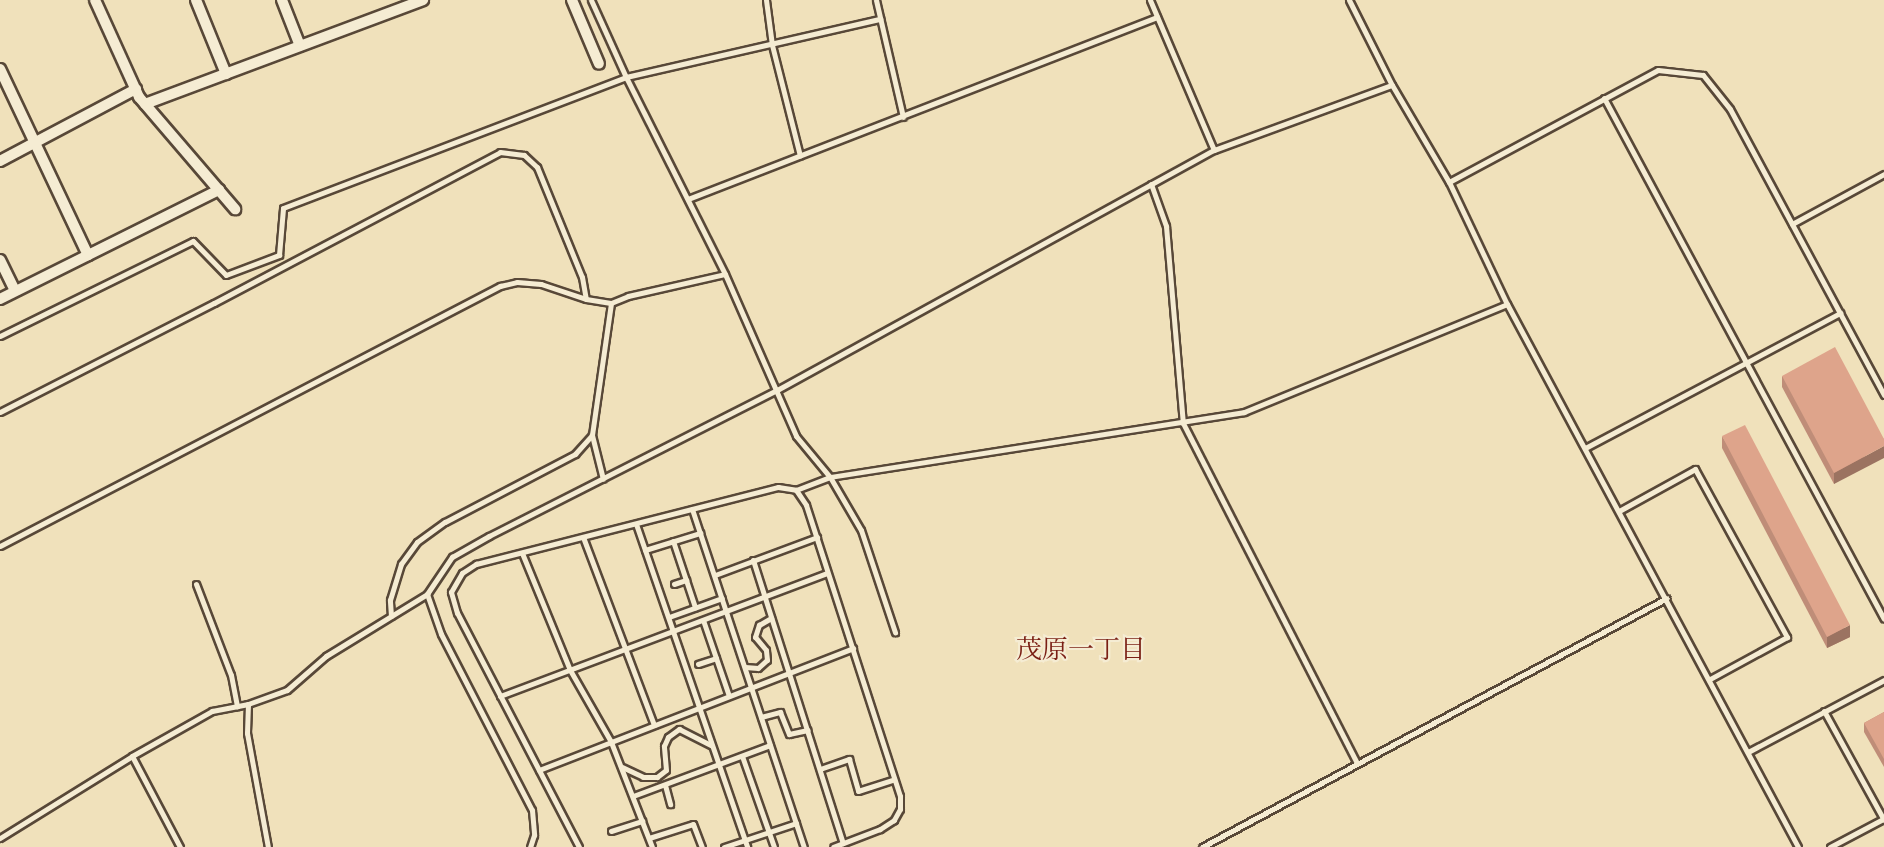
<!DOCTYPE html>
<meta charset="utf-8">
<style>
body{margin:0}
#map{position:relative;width:1884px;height:847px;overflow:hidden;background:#f0e1bb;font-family:"Libre Bodoni","Noto Serif JP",serif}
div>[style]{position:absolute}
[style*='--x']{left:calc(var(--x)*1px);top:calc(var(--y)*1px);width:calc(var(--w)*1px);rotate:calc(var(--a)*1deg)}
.roads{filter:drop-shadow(2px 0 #584838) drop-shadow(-2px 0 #584838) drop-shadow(0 2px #584838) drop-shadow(0 -2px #584838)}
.service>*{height:5px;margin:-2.5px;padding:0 2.5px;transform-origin:2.5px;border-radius:2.5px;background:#f5ecd3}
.minor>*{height:10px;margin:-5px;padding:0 5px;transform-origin:5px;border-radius:5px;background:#f5ecd3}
.wall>*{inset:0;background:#bf8d78}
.shaded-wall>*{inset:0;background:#9b7361}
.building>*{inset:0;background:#dea48b}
span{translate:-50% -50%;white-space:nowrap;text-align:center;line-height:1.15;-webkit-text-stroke:4.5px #f5ecd3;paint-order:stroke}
.neighbourhood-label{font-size:26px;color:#7a1f14}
</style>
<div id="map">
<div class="roads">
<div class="service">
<i style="--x:591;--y:0;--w:85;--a:65.6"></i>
<i style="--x:626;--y:77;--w:220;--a:63.3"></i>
<i style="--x:725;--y:274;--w:177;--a:66.3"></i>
<i style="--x:796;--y:436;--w:53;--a:50.3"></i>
<i style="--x:830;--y:477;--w:61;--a:59.7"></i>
<i style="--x:861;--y:530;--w:108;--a:71.6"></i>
<i style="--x:766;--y:0;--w:45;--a:82.4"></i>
<i style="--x:772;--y:45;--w:114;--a:75.8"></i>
<i style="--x:876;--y:0;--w:120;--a:77"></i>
<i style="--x:1150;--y:0;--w:163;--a:66.9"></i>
<i style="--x:1349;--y:0;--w:95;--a:63.2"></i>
<i style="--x:1392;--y:85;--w:113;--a:59.6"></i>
<i style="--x:1449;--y:182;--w:135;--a:64.6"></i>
<i style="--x:1507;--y:304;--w:616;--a:61.81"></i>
<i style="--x:1604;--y:98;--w:591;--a:61.75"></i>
<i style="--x:1449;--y:182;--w:237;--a:-28.2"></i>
<i style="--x:1658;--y:70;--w:45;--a:6.3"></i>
<i style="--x:1703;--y:75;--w:43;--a:51.5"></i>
<i style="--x:1730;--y:109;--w:325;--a:61.7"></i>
<i style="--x:1151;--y:184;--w:45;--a:70.3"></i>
<i style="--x:1166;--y:226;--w:198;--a:85.1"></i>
<i style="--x:1183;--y:423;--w:382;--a:62.9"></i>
<i style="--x:688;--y:199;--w:503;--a:-21.21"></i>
<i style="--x:1792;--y:224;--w:105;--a:-28.5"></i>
<i style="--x:0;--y:336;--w:215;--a:-26.2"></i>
<i style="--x:193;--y:241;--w:47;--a:45.9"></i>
<i style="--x:226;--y:275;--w:57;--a:-20.7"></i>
<i style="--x:279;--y:255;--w:47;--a:-85.1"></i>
<i style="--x:283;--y:208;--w:367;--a:-20.9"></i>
<i style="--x:626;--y:77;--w:261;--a:-12.9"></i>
<i style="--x:0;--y:412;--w:240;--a:-27"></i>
<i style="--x:214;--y:303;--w:323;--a:-27.8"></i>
<i style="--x:500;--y:152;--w:24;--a:7"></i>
<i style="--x:524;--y:155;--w:18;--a:43"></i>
<i style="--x:537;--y:167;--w:119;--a:67.8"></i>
<i style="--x:582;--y:277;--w:22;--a:80"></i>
<i style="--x:592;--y:435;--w:45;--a:76"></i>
<i style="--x:1585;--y:448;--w:289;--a:-27.9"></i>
<i style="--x:796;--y:490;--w:36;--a:-21"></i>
<i style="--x:830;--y:477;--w:419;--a:-8.9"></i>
<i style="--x:1244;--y:412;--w:284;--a:-22.3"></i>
<i style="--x:692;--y:509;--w:356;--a:71.7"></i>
<i style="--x:1619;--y:511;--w:87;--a:-28.9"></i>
<i style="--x:1695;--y:469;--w:192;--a:61.3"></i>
<i style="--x:1787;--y:637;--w:88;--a:151.4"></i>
<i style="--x:636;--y:524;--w:342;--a:71"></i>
<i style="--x:583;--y:537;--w:201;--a:69.3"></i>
<i style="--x:673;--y:541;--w:70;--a:71.6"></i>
<i style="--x:0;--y:546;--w:564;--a:-27.47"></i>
<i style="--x:500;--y:286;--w:17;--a:-13"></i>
<i style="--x:517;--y:282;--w:24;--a:5"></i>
<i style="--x:541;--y:284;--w:47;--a:18.4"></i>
<i style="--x:586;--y:299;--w:25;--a:9"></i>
<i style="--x:611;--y:303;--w:18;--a:-22"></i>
<i style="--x:628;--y:296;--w:99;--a:-12.8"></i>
<i style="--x:645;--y:550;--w:58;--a:-17.2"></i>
<i style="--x:522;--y:553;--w:126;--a:67.7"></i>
<i style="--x:570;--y:670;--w:83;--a:60.3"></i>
<i style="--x:611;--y:742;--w:113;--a:68.7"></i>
<i style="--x:753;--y:560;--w:297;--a:72.4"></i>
<i style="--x:715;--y:575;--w:109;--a:-20.4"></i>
<i style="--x:196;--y:584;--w:97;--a:69"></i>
<i style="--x:231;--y:675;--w:32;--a:79"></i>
<i style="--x:674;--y:584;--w:13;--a:-18"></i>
<i style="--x:427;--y:594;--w:42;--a:70.7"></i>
<i style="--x:441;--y:634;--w:198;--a:62.7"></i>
<i style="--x:532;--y:810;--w:25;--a:85"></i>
<i style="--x:534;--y:835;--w:13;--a:108"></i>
<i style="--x:391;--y:616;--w:16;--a:-94"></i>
<i style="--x:390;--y:600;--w:38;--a:-73"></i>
<i style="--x:401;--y:564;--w:27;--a:-54"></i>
<i style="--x:417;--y:542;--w:34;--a:-36"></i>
<i style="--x:445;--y:522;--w:147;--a:-27.6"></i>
<i style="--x:575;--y:454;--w:25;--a:-48"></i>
<i style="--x:592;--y:435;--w:133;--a:-81.8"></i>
<i style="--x:669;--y:617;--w:56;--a:-19.7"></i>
<i style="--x:703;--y:620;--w:80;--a:71.1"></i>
<i style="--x:698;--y:664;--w:19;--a:-18"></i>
<i style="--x:745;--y:667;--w:13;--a:4"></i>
<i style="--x:758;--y:668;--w:12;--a:-42"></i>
<i style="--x:767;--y:660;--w:10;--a:-96"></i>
<i style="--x:766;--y:650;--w:17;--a:-130"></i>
<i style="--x:755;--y:637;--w:13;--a:-72"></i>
<i style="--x:759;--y:625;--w:14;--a:-30"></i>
<i style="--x:500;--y:696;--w:349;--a:-20.6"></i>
<i style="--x:248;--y:704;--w:29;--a:92"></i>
<i style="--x:247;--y:733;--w:116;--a:79.6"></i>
<i style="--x:1824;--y:711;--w:124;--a:61.2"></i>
<i style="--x:761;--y:717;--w:20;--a:-15"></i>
<i style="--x:780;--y:712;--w:24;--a:68"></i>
<i style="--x:789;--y:734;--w:19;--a:-12"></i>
<i style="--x:1748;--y:752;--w:154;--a:-27.9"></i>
<i style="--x:132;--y:756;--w:103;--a:62.2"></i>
<i style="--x:742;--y:756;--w:96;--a:70.6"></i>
<i style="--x:622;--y:767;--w:23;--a:25"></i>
<i style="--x:643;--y:777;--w:14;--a:0"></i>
<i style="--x:657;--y:777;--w:11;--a:-38"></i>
<i style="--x:666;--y:770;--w:24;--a:-95"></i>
<i style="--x:664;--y:746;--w:10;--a:-66"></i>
<i style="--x:668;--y:737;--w:14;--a:-36"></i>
<i style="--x:679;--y:729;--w:36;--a:27"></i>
<i style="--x:820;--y:769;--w:31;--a:-19"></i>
<i style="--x:849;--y:759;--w:33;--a:74"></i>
<i style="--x:858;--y:791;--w:38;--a:-18"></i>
<i style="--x:539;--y:770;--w:337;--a:-21.2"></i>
<i style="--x:665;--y:785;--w:20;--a:75"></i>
<i style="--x:633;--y:796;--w:146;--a:-20.4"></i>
<i style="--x:611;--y:831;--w:33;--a:-18"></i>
<i style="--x:0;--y:838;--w:155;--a:-31.8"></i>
<i style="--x:132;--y:756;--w:92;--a:-29.4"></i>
<i style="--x:212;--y:711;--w:37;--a:-11"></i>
<i style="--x:248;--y:704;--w:41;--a:-19.7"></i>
<i style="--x:287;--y:690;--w:52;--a:-41.1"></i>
<i style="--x:326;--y:656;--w:119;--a:-31.5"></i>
<i style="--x:427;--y:594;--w:45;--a:-56"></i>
<i style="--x:452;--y:557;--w:43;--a:-29.6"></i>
<i style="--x:489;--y:536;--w:323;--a:-26.9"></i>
<i style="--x:777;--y:390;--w:499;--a:-28.8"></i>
<i style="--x:1214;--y:150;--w:189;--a:-20.1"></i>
<i style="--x:649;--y:838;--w:46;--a:-17.7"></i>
<i style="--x:693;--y:824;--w:25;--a:69"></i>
<i style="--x:579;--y:847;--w:264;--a:-117.5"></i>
<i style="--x:457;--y:613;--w:22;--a:-106"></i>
<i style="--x:451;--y:592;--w:22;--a:-60"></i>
<i style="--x:462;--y:573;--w:17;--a:-33"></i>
<i style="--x:476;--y:564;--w:312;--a:-14.3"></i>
<i style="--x:778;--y:487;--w:18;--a:9"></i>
<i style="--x:796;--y:490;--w:18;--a:56"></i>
<i style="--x:806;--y:505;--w:306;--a:72.1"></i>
<i style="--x:900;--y:796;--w:13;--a:90"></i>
<i style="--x:900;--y:809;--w:13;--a:119"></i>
<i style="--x:894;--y:820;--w:17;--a:147"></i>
<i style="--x:880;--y:829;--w:50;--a:159"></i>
<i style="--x:724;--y:847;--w:76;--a:-18.4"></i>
<i style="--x:1202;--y:847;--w:527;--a:-28.17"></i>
<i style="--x:1830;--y:847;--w:60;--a:-27.8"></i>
</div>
<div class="minor">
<i style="--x:95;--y:0;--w:107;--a:65.6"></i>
<i style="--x:139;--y:97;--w:148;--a:49.4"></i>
<i style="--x:196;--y:0;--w:80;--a:67.9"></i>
<i style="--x:282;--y:0;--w:49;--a:68.6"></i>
<i style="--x:572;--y:0;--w:69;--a:67.1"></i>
<i style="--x:0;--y:69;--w:206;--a:64.7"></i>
<i style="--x:145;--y:104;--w:297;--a:-20.5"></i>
<i style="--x:0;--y:161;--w:154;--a:-27.9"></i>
<i style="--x:0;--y:260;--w:34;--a:64"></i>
<i style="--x:0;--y:299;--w:245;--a:-26.5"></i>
</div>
</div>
<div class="wall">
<i style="clip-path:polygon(1782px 376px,1884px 439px,1834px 484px,1782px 387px)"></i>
<i style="clip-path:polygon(1722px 436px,1850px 637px,1827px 648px,1722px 448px)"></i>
<i style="clip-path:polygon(1884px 712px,1884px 767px,1864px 732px,1864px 723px)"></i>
</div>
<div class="shaded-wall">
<i style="clip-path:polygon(1884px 446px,1884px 458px,1834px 484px,1834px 473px)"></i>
<i style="clip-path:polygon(1850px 625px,1850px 637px,1827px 648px,1827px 637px)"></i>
</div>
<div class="building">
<i style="clip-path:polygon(1835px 347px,1884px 439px,1884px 446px,1834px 473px,1782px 376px)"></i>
<i style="clip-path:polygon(1745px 425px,1850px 625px,1827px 637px,1722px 436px)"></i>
<i style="clip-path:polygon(1884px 712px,1884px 759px,1864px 723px)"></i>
</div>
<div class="neighbourhood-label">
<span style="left:1081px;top:651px">茂原一丁目</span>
</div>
</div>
